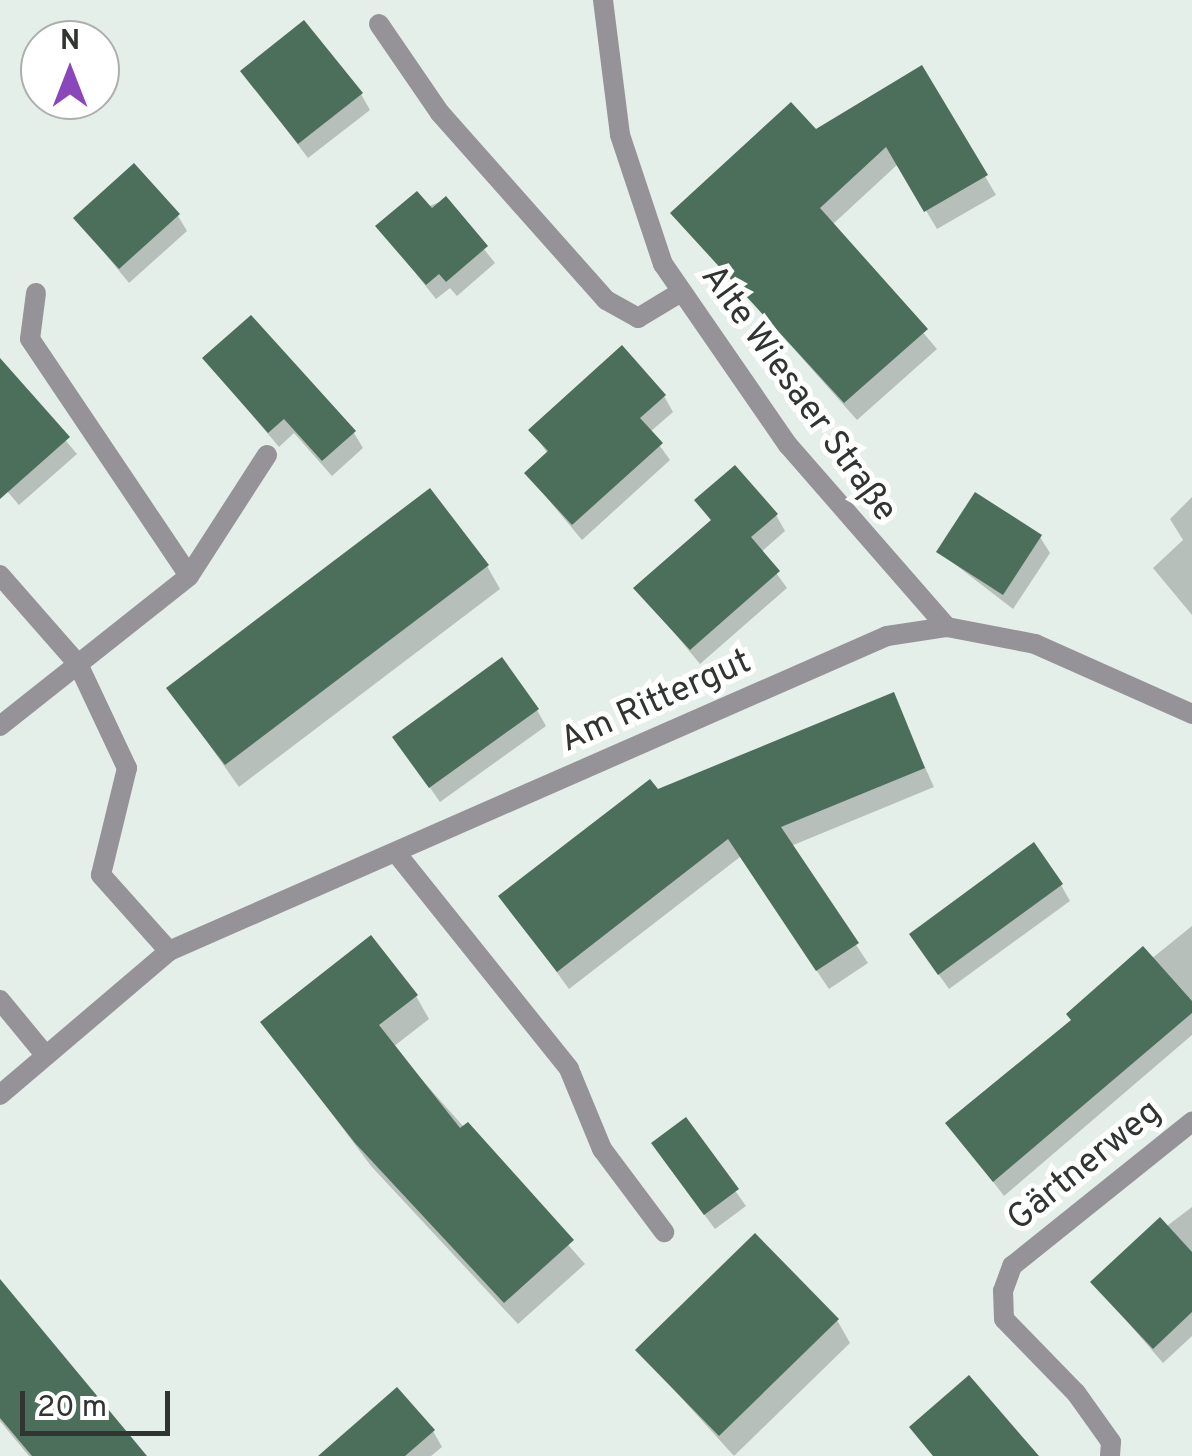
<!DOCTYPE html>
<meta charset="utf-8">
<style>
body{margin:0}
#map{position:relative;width:1192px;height:1456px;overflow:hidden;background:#e5efe9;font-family:Overpass,sans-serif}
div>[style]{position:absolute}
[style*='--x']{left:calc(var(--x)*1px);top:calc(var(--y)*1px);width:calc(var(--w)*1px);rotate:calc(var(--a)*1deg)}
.shadow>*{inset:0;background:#0003}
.building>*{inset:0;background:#4c6f5b}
.service>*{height:20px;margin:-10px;padding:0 10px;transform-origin:10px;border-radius:10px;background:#959397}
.minor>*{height:20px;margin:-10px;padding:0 10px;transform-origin:10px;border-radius:10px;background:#959397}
span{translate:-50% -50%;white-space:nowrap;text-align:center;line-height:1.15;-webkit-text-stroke:10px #fff;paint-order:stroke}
.street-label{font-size:35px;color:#313532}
.north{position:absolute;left:20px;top:20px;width:100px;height:100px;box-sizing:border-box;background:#fff;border:2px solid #adaead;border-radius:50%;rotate:0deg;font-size:28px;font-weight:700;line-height:40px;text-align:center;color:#313532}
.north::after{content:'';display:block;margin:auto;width:35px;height:45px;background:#8a47bb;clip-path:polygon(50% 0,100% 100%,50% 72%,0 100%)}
.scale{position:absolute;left:20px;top:1391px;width:150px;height:45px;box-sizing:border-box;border:5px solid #313532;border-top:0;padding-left:12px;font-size:30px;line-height:35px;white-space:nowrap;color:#313532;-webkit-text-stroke:8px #fff;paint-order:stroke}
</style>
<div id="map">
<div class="shadow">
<i style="clip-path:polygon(922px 69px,996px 195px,937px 229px,898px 164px,832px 225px,937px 349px,857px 420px,674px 214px)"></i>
<i style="clip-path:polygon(243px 72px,361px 94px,370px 110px,308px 158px)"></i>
<i style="clip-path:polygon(445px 200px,495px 263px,457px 296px,450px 288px,436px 299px,378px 226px)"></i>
<i style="clip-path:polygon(178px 216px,187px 231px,129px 283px,76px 218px)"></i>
<i style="clip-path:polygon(205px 359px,354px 433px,363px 448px,332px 476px,294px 433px,279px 447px)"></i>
<i style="clip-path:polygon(0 362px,77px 454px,19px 505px,0 483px)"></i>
<i style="clip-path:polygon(664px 396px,673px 412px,650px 432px,670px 460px,582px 540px,527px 474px,548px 454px,531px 430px)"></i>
<i style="clip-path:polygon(1192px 497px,1192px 615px,1153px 568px,1183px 540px,1170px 519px)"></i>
<i style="clip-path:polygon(698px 501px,776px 515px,785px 531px,761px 552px,787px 588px,700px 664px,637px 588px,712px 522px)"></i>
<i style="clip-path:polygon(1040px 537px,1050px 553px,1013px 609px,939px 552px)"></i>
<i style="clip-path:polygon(487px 566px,500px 589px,239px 787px,169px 688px)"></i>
<i style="clip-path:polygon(892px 695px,934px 787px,791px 846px,868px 963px,829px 989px,740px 857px,569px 989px,501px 896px,657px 792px)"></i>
<i style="clip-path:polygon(537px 710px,546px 726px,440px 802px,395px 738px)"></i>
<i style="clip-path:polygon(1061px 885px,1070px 901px,949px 989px,921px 950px)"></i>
<i style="clip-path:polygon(1192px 926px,1192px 1035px,1004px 1196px,948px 1123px)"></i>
<i style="clip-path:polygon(416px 996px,429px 1019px,393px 1047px,585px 1264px,518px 1324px,371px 1166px,263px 1022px)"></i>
<i style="clip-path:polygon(685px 1120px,746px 1206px,715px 1229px,663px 1159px)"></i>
<i style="clip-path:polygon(1192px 1207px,1192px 1336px,1163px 1363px,1093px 1282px)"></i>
<i style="clip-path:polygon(0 1283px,143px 1456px,29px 1456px,0 1421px)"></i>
<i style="clip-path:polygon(837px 1320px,850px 1343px,734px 1456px,638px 1350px)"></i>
<i style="clip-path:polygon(433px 1431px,442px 1447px,431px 1456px,322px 1456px)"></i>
</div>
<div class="building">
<i style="clip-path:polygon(304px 20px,363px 93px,298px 144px,240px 71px)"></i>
<i style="clip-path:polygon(922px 65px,988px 175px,924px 212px,886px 147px,820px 208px,928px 329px,844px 403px,670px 213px,791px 102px,816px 129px)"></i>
<i style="clip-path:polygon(134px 163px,180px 214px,119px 269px,73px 218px)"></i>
<i style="clip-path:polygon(417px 191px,432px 208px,446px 196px,488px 246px,446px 282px,439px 274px,426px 285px,375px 226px)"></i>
<i style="clip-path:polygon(251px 315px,356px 431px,322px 461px,284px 419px,268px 433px,202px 358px)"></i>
<i style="clip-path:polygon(622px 345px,666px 395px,640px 418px,663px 443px,572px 525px,524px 473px,548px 451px,528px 430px)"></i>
<i style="clip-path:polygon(0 358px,70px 437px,0 499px)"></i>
<i style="clip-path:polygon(735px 465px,778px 514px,751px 537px,780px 571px,690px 650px,633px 588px,711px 520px,694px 500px)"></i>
<i style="clip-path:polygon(430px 488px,489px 565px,225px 765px,166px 688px)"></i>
<i style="clip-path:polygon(975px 492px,1042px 535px,1003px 595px,936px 552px)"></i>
<i style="clip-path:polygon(502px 657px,539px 709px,429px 788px,392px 737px)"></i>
<i style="clip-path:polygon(894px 692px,925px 768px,781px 827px,859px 943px,816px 971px,728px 839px,557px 972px,498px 896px,650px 779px,658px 789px)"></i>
<i style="clip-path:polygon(1034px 842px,1063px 884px,938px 975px,909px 934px)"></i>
<i style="clip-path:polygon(371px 935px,418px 995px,379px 1025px,460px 1128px,468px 1122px,574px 1240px,504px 1303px,355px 1143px,260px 1022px)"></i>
<i style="clip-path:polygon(1143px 946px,1192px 1001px,1192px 1013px,993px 1182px,945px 1123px,1071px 1020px,1066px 1014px)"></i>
<i style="clip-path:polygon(686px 1117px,739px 1189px,704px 1215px,651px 1143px)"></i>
<i style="clip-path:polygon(1160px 1217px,1192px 1252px,1192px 1312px,1153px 1349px,1090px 1282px)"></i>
<i style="clip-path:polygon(755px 1233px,839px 1319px,719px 1436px,635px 1350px)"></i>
<i style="clip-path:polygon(0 1279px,147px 1456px,32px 1456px,0 1418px)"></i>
<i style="clip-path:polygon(969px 1375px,1039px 1456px,933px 1456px,909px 1427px)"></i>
<i style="clip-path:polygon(397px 1387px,435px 1430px,405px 1456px,318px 1456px)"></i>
</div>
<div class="service">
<i style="--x:379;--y:24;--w:108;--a:55.6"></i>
<i style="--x:440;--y:113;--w:250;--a:48.4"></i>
<i style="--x:36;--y:293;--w:46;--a:97.4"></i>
<i style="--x:30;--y:339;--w:285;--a:56.1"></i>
<i style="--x:0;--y:575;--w:118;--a:48.8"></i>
<i style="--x:78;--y:664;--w:115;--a:64.8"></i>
<i style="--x:127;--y:768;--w:110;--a:103.7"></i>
<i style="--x:101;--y:875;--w:102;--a:48.2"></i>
<i style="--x:0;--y:726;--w:241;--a:-38.4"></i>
<i style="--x:189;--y:576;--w:144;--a:-57.2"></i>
</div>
<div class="minor">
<i style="--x:603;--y:0;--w:136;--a:82.8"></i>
<i style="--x:620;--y:135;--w:136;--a:71.6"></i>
<i style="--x:663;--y:264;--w:220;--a:55.4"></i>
<i style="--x:788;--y:445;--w:242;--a:48.9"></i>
<i style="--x:606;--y:300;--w:37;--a:29"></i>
<i style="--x:638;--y:318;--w:50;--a:-31.2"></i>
<i style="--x:397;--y:854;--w:275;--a:51.3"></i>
<i style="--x:569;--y:1069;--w:87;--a:67.6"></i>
<i style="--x:602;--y:1149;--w:104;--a:53.2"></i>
<i style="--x:0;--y:1000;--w:72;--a:50.6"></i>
<i style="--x:0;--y:1095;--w:222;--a:-40.4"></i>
<i style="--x:169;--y:951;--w:784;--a:-23.69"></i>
<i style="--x:887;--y:636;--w:61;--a:-8.5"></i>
<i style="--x:947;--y:627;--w:90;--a:10.9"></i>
<i style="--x:1035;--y:644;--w:172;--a:24"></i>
<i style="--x:1110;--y:1456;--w:14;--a:-86"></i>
<i style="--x:1111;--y:1442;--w:60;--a:-125.5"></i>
<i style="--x:1076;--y:1393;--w:103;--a:-134.2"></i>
<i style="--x:1004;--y:1319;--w:28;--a:-92"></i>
<i style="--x:1003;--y:1291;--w:27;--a:-70"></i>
<i style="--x:1012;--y:1266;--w:231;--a:-38.7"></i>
</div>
<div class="street-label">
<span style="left:798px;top:394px;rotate:54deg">Alte Wiesaer Straße</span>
<span style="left:656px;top:702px;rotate:-24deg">Am Rittergut</span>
<span style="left:1085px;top:1166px;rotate:-39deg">Gärtnerweg</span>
</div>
<div class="north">N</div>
<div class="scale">20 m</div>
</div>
